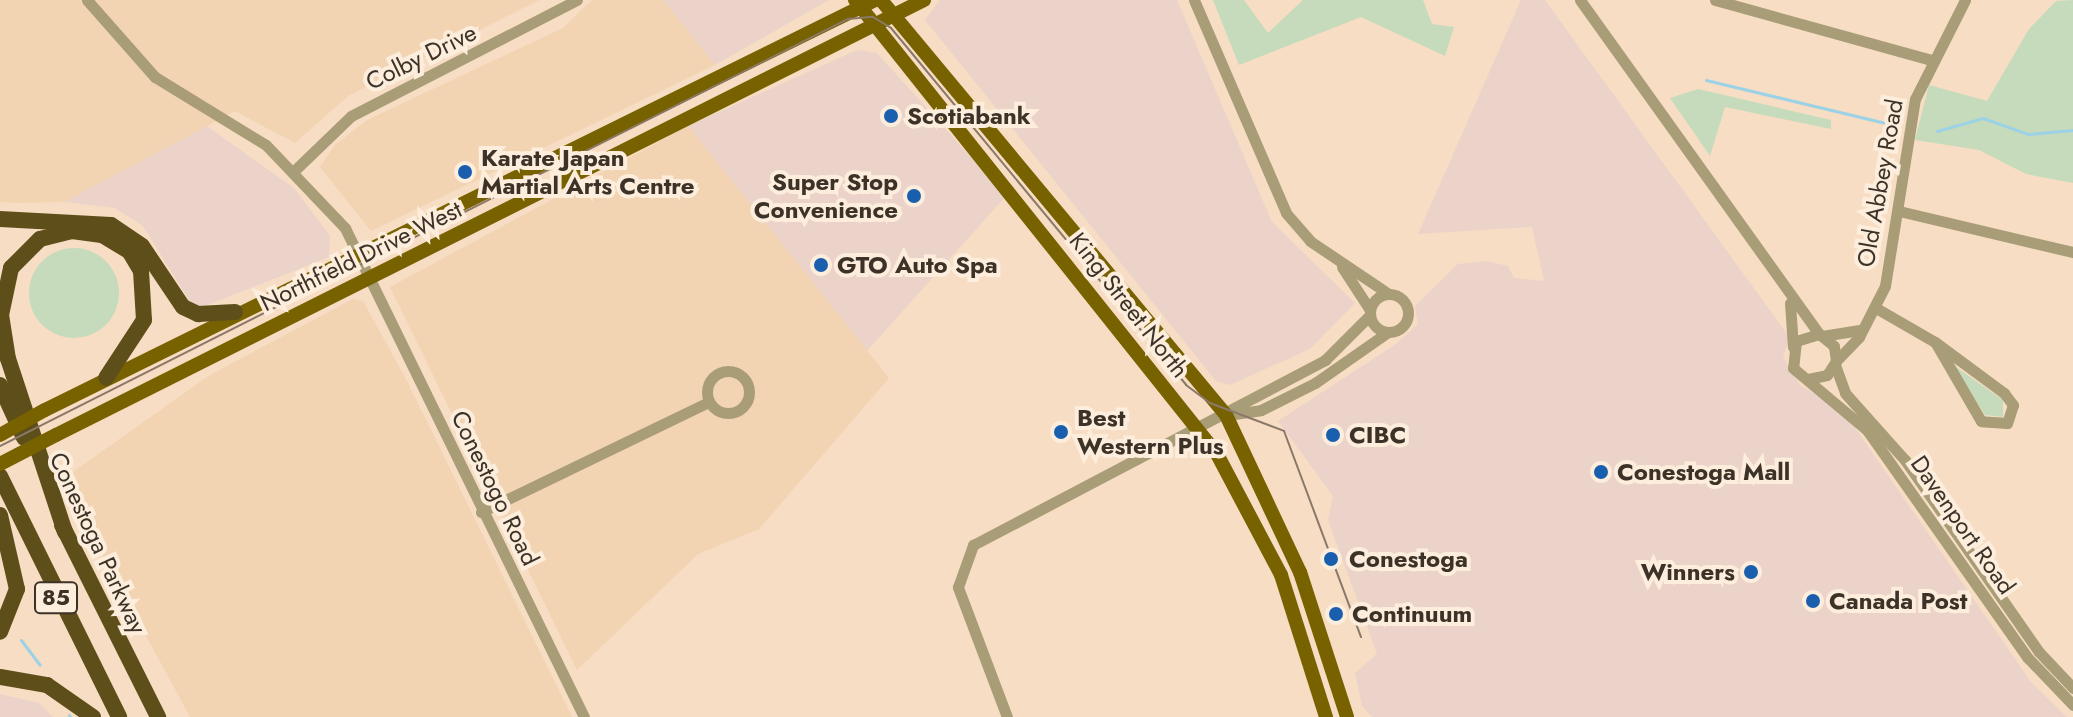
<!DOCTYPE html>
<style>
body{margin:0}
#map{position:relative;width:2073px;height:717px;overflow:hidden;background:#f7ddc3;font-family:Jost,sans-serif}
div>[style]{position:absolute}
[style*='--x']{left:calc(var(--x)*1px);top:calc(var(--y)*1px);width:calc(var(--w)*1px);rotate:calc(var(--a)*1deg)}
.commercial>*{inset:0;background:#ebd3c9}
.built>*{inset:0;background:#f2d3b2}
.green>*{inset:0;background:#c5dbbc}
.round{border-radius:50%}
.stream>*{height:3px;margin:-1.5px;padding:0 1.5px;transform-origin:1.5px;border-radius:1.5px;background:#9cd2e5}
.minor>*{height:11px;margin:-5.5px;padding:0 5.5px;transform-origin:5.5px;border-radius:5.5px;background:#a89d77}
.minor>.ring{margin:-5.5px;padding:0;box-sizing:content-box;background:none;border:11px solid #a89d77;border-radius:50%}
.major>*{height:14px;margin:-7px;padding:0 7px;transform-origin:7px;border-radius:7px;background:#786200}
.highway>*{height:16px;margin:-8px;padding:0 8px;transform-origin:8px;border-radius:8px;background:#5e4f1a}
.tram>*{height:2px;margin:-1px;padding:0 1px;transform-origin:1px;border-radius:1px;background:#8a7968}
.major-bridge>*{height:14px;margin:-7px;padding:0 7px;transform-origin:7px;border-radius:7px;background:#786200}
.dots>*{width:22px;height:22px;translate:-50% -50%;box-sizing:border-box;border:4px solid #fceddc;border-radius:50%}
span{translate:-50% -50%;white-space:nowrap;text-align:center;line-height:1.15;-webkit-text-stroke:8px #fceddc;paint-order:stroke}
.shield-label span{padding:2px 6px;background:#fceddc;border:2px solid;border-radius:6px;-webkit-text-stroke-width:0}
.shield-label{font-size:22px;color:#3c3227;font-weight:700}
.street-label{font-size:24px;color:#3c3227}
.poi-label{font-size:24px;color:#3c3227;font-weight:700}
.left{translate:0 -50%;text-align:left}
.right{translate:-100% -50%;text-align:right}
</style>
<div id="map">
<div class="commercial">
<i style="clip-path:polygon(663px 0,829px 0,715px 65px)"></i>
<i style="clip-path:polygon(940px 0,1177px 0,1272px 222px,1355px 303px,1310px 349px,1230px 385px,1216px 381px,925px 20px)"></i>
<i style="clip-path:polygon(1521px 0,1545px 0,1790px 338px,1783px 357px,1800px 385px,1842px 409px,2031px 682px,2067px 717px,1372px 717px,1362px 706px,1355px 673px,1377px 654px,1328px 520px,1333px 496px,1278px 421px,1396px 344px,1418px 324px,1415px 306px,1458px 264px,1486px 261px,1508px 266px,1514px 278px,1544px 281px,1532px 227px,1418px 234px)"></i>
<i style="clip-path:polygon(857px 50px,877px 53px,1006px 196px,867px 351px,688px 126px)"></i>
<i style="clip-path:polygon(207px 126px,294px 188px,330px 236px,329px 257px,195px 310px,143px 226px,115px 208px,64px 202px)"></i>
<i style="clip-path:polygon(0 694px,39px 703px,53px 717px,0 717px)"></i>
</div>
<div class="built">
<i style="clip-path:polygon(0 0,539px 0,348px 96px,295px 143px,235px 111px,64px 202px,15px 203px,0 202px)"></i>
<i style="clip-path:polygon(592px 0,663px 0,715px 65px,371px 231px,320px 167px,335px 145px,367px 120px,563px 28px)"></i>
<i style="clip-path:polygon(688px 126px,889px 378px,759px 529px,698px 554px,577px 670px,390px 287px)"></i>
<i style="clip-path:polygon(353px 299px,363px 301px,407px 381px,572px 717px,190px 717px,103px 556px,70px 474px,210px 375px)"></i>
</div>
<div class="green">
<i style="clip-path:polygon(1213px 0,1244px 0,1268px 33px,1303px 0,1423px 0,1432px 24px,1454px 27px,1445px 56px,1361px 17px,1239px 65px)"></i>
<i style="clip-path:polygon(2073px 0,2073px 183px,2026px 174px,1979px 150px,1915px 140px,1929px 85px,1987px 101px,2029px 29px,2056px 1px)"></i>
<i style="clip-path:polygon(1698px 89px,1831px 120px,1831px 129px,1725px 107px,1710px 156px,1670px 98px)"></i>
<i class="round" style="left:29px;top:248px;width:90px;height:90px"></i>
<i style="clip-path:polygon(1953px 365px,2003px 400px,2003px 417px,1985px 415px)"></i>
</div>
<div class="stream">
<i style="--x:1706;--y:80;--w:192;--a:13.5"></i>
<i style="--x:1937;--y:131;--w:48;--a:-15.8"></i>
<i style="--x:1983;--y:118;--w:48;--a:19.6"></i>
<i style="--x:2028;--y:134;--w:45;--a:-5.1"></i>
<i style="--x:21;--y:640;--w:31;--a:53"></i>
<i style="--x:69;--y:715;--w:2;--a:63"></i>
</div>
<div class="minor">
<i style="--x:87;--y:0;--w:103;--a:48.6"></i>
<i style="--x:155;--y:77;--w:130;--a:31.5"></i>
<i style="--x:266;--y:145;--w:115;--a:46.4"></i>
<i style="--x:345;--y:228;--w:544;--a:63.95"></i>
<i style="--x:1194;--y:0;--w:232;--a:66.6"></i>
<i style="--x:1286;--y:213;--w:37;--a:49"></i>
<i style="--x:1310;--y:241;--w:95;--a:33.9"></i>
<i style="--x:1580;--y:0;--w:411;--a:54.4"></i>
<i style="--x:1715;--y:0;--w:225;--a:15.5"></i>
<i style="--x:296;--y:169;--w:76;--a:-43.9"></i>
<i style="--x:351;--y:116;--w:254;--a:-27.2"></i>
<i style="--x:1899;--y:211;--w:179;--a:13.3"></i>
<i style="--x:1342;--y:267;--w:51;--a:56.9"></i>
<i class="ring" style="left:1370px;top:294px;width:27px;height:27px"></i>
<i style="--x:1790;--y:303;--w:44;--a:86.1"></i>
<i style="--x:1876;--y:308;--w:68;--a:30"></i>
<i style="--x:1935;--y:342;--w:86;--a:36.5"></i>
<i style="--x:2004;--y:393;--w:15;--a:53"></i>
<i style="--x:2013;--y:405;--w:19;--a:108"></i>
<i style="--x:2007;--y:423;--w:26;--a:-176"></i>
<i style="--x:1981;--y:421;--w:91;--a:-120.2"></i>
<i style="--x:1822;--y:336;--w:38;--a:-9"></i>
<i style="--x:1836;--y:361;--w:33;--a:-46"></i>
<i style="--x:1859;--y:337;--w:57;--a:-63"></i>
<i style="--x:1885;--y:286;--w:189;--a:-80.9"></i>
<i style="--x:1915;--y:99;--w:111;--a:-63.2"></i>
<i style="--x:1835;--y:365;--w:30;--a:70"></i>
<i style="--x:1845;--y:393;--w:90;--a:48.2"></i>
<i style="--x:1905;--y:460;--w:234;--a:55.1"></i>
<i style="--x:2039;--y:652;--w:50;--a:46.6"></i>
<i class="ring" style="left:707px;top:371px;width:31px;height:31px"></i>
<i style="--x:1808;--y:379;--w:19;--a:-12"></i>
<i style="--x:1827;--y:375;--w:17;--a:-57"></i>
<i style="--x:1836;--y:361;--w:15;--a:-98"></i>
<i style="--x:1834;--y:346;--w:19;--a:-141"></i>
<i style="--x:1819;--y:334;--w:24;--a:163"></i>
<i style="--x:1796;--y:341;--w:27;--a:96"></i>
<i style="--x:1793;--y:368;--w:97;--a:40"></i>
<i style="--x:1867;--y:430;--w:279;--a:54.8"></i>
<i style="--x:2028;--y:658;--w:65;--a:46.2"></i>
<i style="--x:1227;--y:415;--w:34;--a:-8"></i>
<i style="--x:1261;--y:410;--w:60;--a:-26.6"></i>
<i style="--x:1315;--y:383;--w:89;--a:-34.9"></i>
<i style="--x:481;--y:512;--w:253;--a:-25.8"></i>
<i style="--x:1007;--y:717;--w:139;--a:-110.7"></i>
<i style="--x:958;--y:587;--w:45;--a:-70.3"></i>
<i style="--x:973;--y:545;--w:398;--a:-27.7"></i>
<i style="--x:1325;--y:360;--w:64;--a:-45"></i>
</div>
<div class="major">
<i style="--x:855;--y:0;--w:581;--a:51.43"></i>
<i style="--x:1217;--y:454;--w:137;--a:62.1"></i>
<i style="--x:1281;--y:575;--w:149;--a:72.4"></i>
<i style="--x:881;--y:0;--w:540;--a:50.26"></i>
<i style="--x:1226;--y:415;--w:174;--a:64.8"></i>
<i style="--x:1300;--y:572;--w:152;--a:72"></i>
<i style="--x:45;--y:410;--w:926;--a:-26.29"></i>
<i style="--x:56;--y:435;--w:971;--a:-26.62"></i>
</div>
<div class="highway">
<i style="--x:0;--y:219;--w:111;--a:3.1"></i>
<i style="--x:111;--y:225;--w:37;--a:34"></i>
<i style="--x:142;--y:246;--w:73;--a:56.1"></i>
<i style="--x:183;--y:307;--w:17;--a:25"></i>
<i style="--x:198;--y:314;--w:37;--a:-3"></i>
<i style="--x:0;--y:385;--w:58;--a:65.6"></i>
<i style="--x:0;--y:476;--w:269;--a:63.7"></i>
<i style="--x:0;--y:515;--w:76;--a:77.1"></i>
<i style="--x:17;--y:589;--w:46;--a:111.6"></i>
<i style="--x:62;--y:525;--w:215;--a:63.4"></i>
<i style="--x:65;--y:532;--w:182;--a:-108.2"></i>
<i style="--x:8;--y:359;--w:45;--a:-99"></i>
<i style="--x:1;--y:315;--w:48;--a:-78"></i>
<i style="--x:11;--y:268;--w:41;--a:-45"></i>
<i style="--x:40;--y:239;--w:33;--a:-14"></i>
<i style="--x:72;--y:231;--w:30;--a:8"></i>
<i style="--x:102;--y:235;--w:31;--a:31"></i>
<i style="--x:129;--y:251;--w:23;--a:59"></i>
<i style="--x:141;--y:271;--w:49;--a:86.5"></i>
<i style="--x:144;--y:320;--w:69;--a:123.2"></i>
<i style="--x:0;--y:677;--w:48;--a:9.7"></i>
<i style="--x:47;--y:685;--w:56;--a:34.8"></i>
</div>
<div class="tram">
<i style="--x:0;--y:446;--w:949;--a:-26.73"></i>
<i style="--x:848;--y:19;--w:25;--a:-5"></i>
<i style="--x:873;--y:17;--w:21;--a:31"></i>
<i style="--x:891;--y:28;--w:463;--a:50.4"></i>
<i style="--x:1186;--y:385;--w:30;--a:37"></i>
<i style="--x:1210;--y:403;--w:79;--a:20.7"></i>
<i style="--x:1284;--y:431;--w:220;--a:69.5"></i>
</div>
<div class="major-bridge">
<i style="--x:0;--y:435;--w:51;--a:-29.1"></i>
<i style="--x:0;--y:464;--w:63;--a:-27.4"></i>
</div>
<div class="dots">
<i style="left:891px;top:116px;background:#1a5eae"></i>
<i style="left:465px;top:172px;background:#1a5eae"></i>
<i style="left:914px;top:196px;background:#1a5eae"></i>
<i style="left:821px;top:265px;background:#1a5eae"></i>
<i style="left:1061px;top:432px;background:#1a5eae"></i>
<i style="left:1333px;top:435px;background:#1a5eae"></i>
<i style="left:1601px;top:472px;background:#1a5eae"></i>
<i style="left:1331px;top:559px;background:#1a5eae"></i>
<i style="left:1751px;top:572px;background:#1a5eae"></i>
<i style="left:1813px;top:601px;background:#1a5eae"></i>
<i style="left:1336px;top:614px;background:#1a5eae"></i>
</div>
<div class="shield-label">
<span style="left:56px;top:598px">85</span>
</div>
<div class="street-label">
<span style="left:421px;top:57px;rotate:-26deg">Colby Drive</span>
<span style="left:1880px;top:183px;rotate:-80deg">Old Abbey Road</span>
<span style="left:361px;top:256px;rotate:-26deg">Northfield Drive West</span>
<span style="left:1129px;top:305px;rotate:52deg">King Street North</span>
<span style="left:495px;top:488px;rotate:64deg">Conestogo Road</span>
<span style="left:1963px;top:525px;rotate:55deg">Davenport Road</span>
<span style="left:98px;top:543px;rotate:65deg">Conestoga Parkway</span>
</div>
<div class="poi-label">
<span class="left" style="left:907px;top:116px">Scotiabank</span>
<span class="left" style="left:481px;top:172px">Karate Japan<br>Martial Arts Centre</span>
<span class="right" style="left:898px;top:196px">Super Stop<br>Convenience</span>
<span class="left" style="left:837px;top:265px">GTO Auto Spa</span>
<span class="left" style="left:1077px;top:432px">Best<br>Western Plus</span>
<span class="left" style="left:1349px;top:435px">CIBC</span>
<span class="left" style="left:1617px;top:472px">Conestoga Mall</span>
<span class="left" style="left:1349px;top:559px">Conestoga</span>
<span class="right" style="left:1735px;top:572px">Winners</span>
<span class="left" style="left:1829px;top:601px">Canada Post</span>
<span class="left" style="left:1352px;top:614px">Continuum</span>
</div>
</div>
